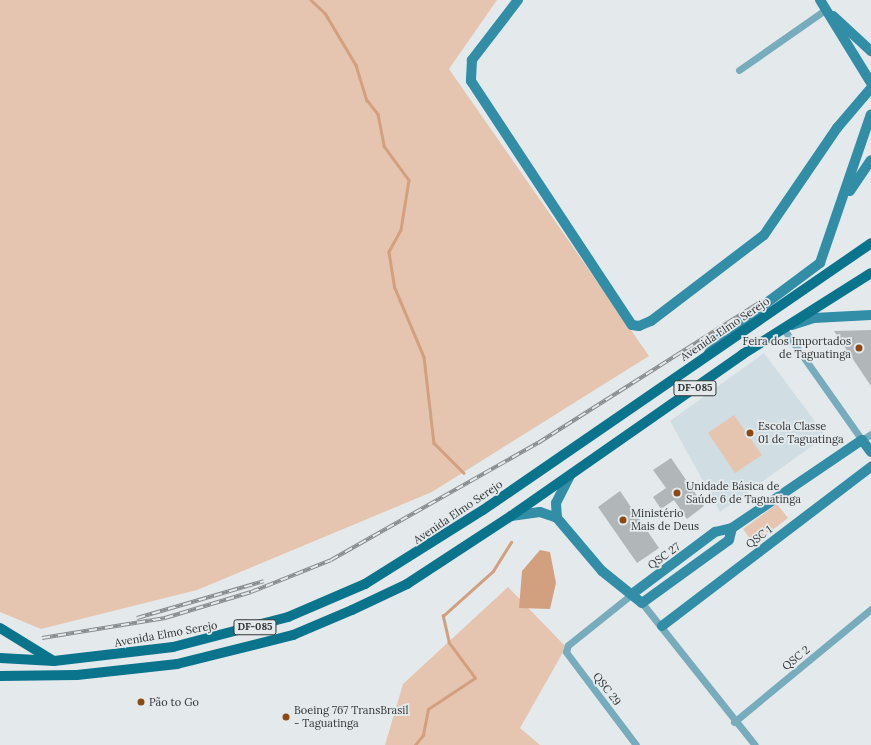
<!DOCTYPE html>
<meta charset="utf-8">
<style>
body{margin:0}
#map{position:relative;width:871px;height:745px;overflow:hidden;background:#e4eaec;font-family:Lora,serif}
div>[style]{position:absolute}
.built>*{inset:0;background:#d0dee3}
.green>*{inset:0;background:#e6c5b0}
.water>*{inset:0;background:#d2a07f}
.stream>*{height:2.5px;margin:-1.25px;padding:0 1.25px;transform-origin:1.25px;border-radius:1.25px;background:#d2a07f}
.building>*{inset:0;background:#b1b6b8}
.street>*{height:7px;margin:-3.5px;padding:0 3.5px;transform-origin:3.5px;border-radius:3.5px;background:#77acbd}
.secondary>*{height:10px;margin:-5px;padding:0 5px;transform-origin:5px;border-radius:5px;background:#328da6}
.primary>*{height:10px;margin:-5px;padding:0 5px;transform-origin:5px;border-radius:5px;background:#0a748c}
.rail>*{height:4px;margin-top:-2px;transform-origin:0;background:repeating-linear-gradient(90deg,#e4eaec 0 8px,#878b8c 0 16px);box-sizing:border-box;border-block:1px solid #878b8c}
.dots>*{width:11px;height:11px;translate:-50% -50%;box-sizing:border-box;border:2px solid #e4eaec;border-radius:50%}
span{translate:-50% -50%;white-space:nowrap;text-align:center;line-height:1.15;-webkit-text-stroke:3.5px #e4eaec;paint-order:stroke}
.shield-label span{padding:1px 3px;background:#e4eaec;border:1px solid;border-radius:3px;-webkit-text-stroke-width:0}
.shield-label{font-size:10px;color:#323435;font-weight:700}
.street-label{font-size:11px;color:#323435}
.poi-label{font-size:11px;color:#323435}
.right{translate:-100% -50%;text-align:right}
.left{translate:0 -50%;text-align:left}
</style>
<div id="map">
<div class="built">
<i style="clip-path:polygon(764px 353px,826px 436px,720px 512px,670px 421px)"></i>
</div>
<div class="green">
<i style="clip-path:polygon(0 0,497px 0,449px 69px,649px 356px,432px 492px,197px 590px,41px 629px,0 612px)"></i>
<i style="clip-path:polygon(734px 415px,762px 455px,735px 473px,708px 433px)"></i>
<i style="clip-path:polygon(777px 504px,788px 518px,754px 544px,743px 529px)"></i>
<i style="clip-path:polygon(508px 587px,566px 647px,520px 728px,540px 745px,385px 745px,403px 684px)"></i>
</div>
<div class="water">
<i style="clip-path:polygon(540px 550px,550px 552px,556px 583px,550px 609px,519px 608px,522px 571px)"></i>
</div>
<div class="stream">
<i style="left:311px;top:0;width:19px;rotate:43deg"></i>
<i style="left:325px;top:13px;width:61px;rotate:59.2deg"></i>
<i style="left:356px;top:65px;width:37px;rotate:73deg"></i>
<i style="left:367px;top:100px;width:18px;rotate:52deg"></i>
<i style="left:378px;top:114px;width:33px;rotate:79deg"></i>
<i style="left:384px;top:146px;width:42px;rotate:53.7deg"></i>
<i style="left:409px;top:180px;width:51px;rotate:99.1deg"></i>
<i style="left:401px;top:230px;width:25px;rotate:119deg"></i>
<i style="left:389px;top:252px;width:36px;rotate:81deg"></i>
<i style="left:395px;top:288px;width:75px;rotate:67.2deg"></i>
<i style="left:424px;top:357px;width:87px;rotate:83.4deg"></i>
<i style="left:434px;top:443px;width:42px;rotate:45deg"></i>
<i style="left:415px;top:745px;width:13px;rotate:-51deg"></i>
<i style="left:423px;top:735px;width:26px;rotate:-79deg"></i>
<i style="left:428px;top:709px;width:56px;rotate:-33.4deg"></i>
<i style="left:475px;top:678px;width:44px;rotate:-126.6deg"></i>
<i style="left:449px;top:643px;width:28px;rotate:-103deg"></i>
<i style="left:443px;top:616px;width:67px;rotate:-42deg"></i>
<i style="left:493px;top:571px;width:34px;rotate:-58deg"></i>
</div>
<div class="building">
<i style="clip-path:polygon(871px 330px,871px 386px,834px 331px)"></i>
<i style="clip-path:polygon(671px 458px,704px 506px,687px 519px,674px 500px,661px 509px,653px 497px,666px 488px,653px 470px)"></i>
<i style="clip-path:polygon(620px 491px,659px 548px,637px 563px,598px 507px)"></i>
</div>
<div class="street">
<i style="left:739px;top:70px;width:105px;rotate:-34.9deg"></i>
<i style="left:783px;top:328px;width:137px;rotate:54.8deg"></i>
<i style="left:862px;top:440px;width:11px;rotate:-34deg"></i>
<i style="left:632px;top:594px;width:82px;rotate:141.4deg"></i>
<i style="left:568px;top:645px;width:7px;rotate:106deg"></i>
<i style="left:566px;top:652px;width:116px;rotate:53deg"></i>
<i style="left:642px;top:603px;width:181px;rotate:51.5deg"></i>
<i style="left:734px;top:722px;width:178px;rotate:-39.5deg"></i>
</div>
<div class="secondary">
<i style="left:518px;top:0;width:76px;rotate:127.5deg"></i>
<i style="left:472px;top:60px;width:21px;rotate:93deg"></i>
<i style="left:471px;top:81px;width:292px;rotate:56.6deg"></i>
<i style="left:632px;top:325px;width:7px;rotate:8deg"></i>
<i style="left:639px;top:326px;width:13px;rotate:-23deg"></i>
<i style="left:651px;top:321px;width:142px;rotate:-37.3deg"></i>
<i style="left:764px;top:235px;width:130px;rotate:-55.7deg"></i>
<i style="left:837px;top:128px;width:52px;rotate:-49.6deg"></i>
<i style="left:820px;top:0;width:97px;rotate:58.4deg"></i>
<i style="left:833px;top:16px;width:52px;rotate:42.6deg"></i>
<i style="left:850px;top:191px;width:37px;rotate:-56deg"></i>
<i style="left:792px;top:325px;width:23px;rotate:-18deg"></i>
<i style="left:814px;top:318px;width:57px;rotate:-3deg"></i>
<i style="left:709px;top:353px;width:20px;rotate:-53deg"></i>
<i style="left:721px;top:337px;width:124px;rotate:-36.8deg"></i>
<i style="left:820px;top:263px;width:157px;rotate:-71.1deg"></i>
<i style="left:511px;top:516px;width:29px;rotate:-8deg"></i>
<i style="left:540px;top:512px;width:18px;rotate:19deg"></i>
<i style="left:557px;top:518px;width:70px;rotate:49.7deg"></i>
<i style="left:602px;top:571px;width:51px;rotate:38.7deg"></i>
<i style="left:642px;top:603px;width:107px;rotate:-35.9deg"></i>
<i style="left:729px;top:540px;width:12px;rotate:-76deg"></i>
<i style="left:557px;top:518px;width:15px;rotate:-94deg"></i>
<i style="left:556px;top:503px;width:30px;rotate:-63deg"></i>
<i style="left:632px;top:594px;width:104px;rotate:-36.8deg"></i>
<i style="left:715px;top:532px;width:17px;rotate:-13deg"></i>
<i style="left:732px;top:528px;width:157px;rotate:-34.1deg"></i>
<i style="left:862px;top:440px;width:15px;rotate:53deg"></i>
<i style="left:662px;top:626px;width:263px;rotate:-37.3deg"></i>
</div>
<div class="primary">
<i style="left:0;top:628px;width:61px;rotate:31.6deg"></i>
<i style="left:0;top:658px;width:54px;rotate:3.2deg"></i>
<i style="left:54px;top:661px;width:120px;rotate:-6.7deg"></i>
<i style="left:173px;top:647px;width:119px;rotate:-14.6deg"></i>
<i style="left:288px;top:617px;width:84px;rotate:-23.2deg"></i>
<i style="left:365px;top:584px;width:139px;rotate:-32.1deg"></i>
<i style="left:483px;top:510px;width:471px;rotate:-34.5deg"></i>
<i style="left:0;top:676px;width:77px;rotate:-0.7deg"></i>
<i style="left:77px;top:675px;width:101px;rotate:-6.3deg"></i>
<i style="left:177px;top:664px;width:120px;rotate:-14deg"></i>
<i style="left:293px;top:635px;width:64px;rotate:-23deg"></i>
<i style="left:352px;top:610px;width:61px;rotate:-25.3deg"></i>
<i style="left:407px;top:584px;width:124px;rotate:-33.2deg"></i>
<i style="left:511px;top:516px;width:283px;rotate:-34.9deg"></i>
<i style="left:743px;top:354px;width:151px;rotate:-32.3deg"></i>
</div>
<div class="rail">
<i style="left:137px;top:618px;width:132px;rotate:-16.2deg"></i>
<i style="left:42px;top:638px;width:125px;rotate:-9.2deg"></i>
<i style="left:165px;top:618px;width:90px;rotate:-16.8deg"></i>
<i style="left:251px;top:592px;width:86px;rotate:-21.8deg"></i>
<i style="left:331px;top:560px;width:238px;rotate:-29.5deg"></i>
<i style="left:538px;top:443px;width:262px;rotate:-32.4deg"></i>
</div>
<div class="dots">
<i style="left:859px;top:348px;background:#8a4915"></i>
<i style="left:750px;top:433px;background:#8a4915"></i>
<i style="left:677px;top:493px;background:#8a4915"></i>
<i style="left:623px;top:520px;background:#8a4915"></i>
<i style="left:141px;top:702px;background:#8a4915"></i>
<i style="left:286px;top:717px;background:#8a4915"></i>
</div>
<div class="shield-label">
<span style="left:695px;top:388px">DF-085</span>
<span style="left:255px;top:627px">DF-085</span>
</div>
<div class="street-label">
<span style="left:725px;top:329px;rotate:-34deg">Avenida Elmo Serejo</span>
<span style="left:458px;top:512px;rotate:-34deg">Avenida Elmo Serejo</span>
<span style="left:759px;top:537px;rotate:-37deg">QSC 1</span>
<span style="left:664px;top:556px;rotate:-36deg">QSC 27</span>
<span style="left:166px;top:634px;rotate:-10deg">Avenida Elmo Serejo</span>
<span style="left:796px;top:658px;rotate:-39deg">QSC 2</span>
<span style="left:607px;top:689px;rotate:52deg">QSC 29</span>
</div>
<div class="poi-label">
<span class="right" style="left:851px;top:348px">Feira dos Importados<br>de Taguatinga</span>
<span class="left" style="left:758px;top:433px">Escola Classe<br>01 de Taguatinga</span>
<span class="left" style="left:686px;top:493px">Unidade Básica de<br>Saúde 6 de Taguatinga</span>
<span class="left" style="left:631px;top:520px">Ministério<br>Mais de Deus</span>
<span class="left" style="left:149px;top:702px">Pão to Go</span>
<span class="left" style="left:294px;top:717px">Boeing 767 TransBrasil<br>- Taguatinga</span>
</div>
</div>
